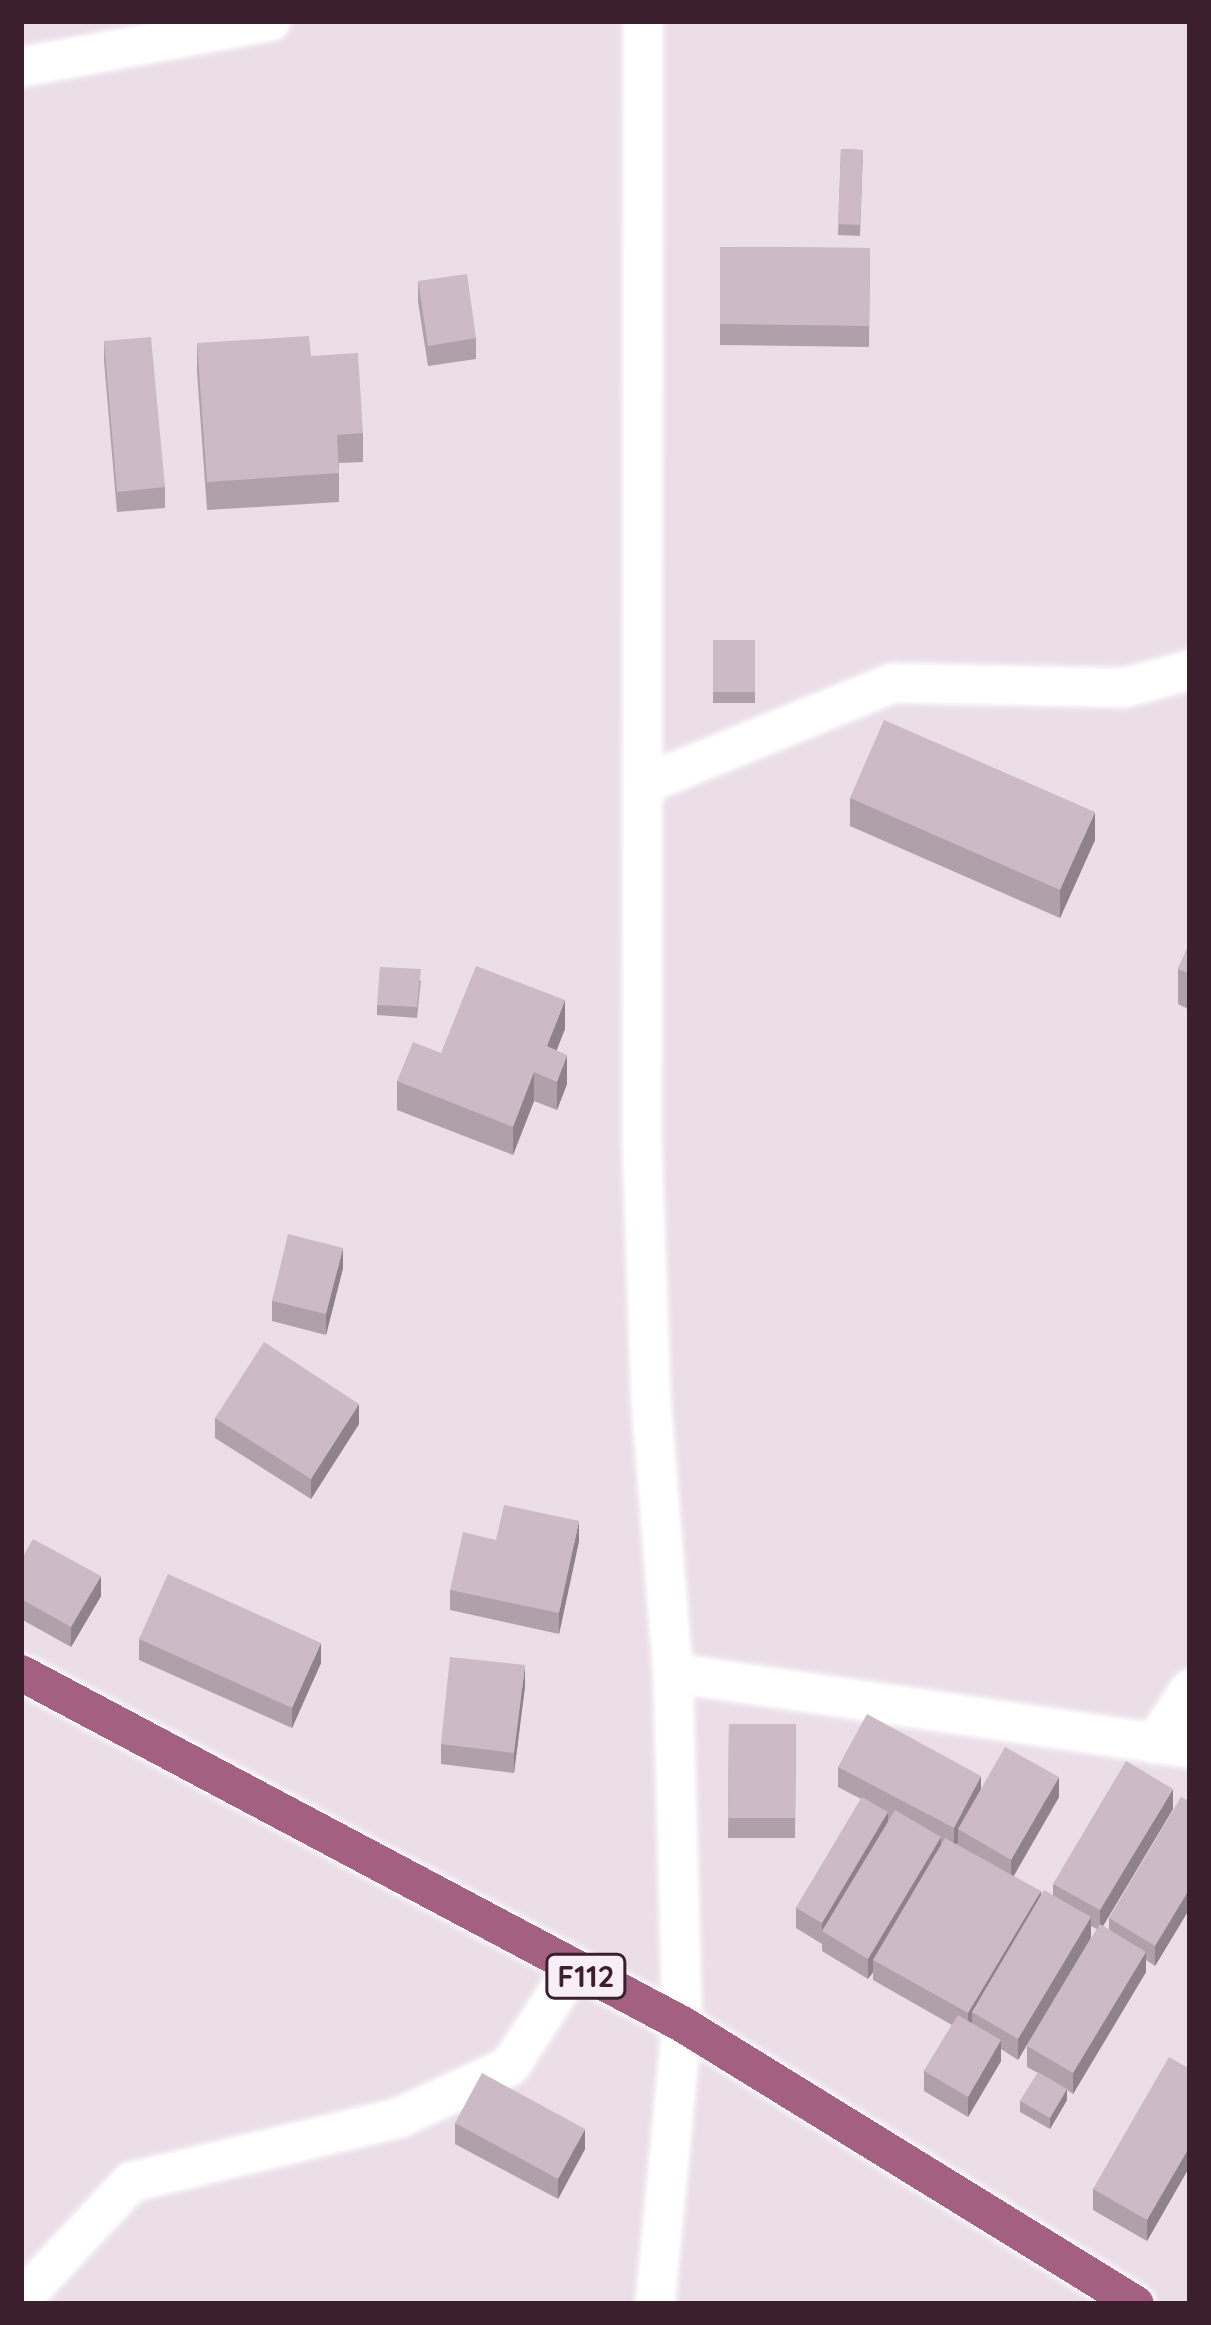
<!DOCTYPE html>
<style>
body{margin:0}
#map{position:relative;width:1211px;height:2325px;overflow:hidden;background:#ebdee7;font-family:Quicksand,sans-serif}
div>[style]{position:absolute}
.roads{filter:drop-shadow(0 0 3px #fff) drop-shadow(0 0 3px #fff)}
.street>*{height:36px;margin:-18px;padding:0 18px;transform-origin:18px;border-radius:18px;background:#fff}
.primary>*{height:36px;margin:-18px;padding:0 18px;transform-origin:18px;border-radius:18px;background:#a36081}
.wall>*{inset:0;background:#afa0aa}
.shaded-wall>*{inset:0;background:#8f828b}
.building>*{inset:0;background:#ccbac6}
span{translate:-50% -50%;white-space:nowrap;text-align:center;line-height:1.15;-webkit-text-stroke:12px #f7eff5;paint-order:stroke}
.shield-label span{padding:3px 9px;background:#f7eff5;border:3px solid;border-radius:9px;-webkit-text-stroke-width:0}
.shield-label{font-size:30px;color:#3b1f2d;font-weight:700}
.frame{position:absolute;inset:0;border:24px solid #3b1f2d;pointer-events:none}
</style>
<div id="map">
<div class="roads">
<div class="street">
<i style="left:643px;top:21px;width:1121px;rotate:90.05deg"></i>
<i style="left:642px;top:1142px;width:258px;rotate:88deg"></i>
<i style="left:651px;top:1400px;width:274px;rotate:85.4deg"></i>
<i style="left:673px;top:1673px;width:351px;rotate:88.5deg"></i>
<i style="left:682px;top:2024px;width:281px;rotate:95.5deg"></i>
<i style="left:21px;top:67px;width:254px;rotate:-10.4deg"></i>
<i style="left:645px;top:784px;width:267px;rotate:-22.2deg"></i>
<i style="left:892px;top:683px;width:232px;rotate:1.2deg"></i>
<i style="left:1124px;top:688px;width:68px;rotate:-15.3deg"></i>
<i style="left:673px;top:1673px;width:522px;rotate:8.25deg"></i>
<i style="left:1154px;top:1744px;width:66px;rotate:-56.8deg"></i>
<i style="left:21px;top:2300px;width:161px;rotate:-47deg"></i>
<i style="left:131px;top:2182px;width:278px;rotate:-13.5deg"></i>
<i style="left:401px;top:2117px;width:120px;rotate:-25.1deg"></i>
<i style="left:510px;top:2066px;width:116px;rotate:-57deg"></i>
</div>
<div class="primary">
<i style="left:21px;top:1673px;width:748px;rotate:27.97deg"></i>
<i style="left:682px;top:2024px;width:533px;rotate:31.66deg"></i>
</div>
</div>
<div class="wall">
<i style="clip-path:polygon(841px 149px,863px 150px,860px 236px,838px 235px)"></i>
<i style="clip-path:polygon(720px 247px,870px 248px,869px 347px,720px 345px)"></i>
<i style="clip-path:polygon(418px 281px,476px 338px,476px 359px,428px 366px,418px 302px)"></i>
<i style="clip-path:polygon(104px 341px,165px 487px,165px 508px,117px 512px,104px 361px)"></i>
<i style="clip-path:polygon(197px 343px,311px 356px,363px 433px,363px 462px,339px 463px,339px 502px,207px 510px,197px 372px)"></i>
<i style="clip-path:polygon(713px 640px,755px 640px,755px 703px,713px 703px)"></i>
<i style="clip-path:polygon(850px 798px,1095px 840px,1060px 918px,850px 826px)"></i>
<i style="clip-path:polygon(1190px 942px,1190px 1010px,1178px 1004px,1178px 969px)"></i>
<i style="clip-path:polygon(421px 980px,417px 1018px,377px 1015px,377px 1005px)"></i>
<i style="clip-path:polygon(565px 1029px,556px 1050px,567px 1084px,557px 1110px,534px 1101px,513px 1155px,397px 1110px,397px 1081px,441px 1053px)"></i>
<i style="clip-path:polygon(343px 1268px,326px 1335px,272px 1321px,272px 1301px)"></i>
<i style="clip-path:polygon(215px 1418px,359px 1424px,311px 1499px,215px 1438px)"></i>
<i style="clip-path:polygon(579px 1541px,559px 1634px,450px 1610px,450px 1590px)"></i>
<i style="clip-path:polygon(21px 1560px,101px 1596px,71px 1647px,21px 1619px)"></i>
<i style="clip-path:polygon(139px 1639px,321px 1663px,292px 1728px,139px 1660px)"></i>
<i style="clip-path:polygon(525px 1686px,514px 1773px,441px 1764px,441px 1744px)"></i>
<i style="clip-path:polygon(729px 1724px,796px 1724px,795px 1838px,728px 1838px)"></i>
<i style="clip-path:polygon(838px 1767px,981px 1789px,1059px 1797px,1014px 1876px,1041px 1896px,1053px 1895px,1053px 1884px,1173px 1809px,1103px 1926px,1109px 1930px,1109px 1918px,1190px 1802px,1190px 1908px,1155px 1966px,1146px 1960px,1146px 1972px,1073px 2094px,1067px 2090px,1067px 2100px,1050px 2129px,1020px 2112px,1020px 2101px,1038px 2073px,1027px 2067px,1027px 2046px,1097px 1929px,1091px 1926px,1018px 2060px,1001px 2049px,1001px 2061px,968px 2117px,924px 2091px,924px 2071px,952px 2025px,873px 1980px,873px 1972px,868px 1979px,822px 1951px,822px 1944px,796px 1928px,796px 1908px,861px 1799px,838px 1787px)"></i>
<i style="clip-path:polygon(1190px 2069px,1190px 2166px,1147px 2241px,1093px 2210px,1093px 2189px)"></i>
<i style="clip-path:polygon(455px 2123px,585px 2149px,558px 2199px,455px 2144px)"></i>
</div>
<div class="shaded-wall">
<i style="clip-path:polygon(1095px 812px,1095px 840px,1060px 918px,1060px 890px)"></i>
<i style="clip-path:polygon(565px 1000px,565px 1029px,547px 1075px,547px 1046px)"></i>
<i style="clip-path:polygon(567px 1055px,567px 1084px,557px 1110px,557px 1082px)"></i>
<i style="clip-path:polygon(534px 1072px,534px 1101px,513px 1155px,513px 1127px)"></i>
<i style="clip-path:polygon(343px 1248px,343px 1268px,326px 1335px,326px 1314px)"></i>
<i style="clip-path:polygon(359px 1404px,359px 1424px,311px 1499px,311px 1479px)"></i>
<i style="clip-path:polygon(579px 1521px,579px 1541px,559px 1634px,559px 1613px)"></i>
<i style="clip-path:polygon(101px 1576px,101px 1596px,71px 1647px,71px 1627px)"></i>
<i style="clip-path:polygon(321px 1643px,321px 1663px,292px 1728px,292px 1708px)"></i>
<i style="clip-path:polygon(525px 1665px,525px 1686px,514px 1773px,514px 1753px)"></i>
<i style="clip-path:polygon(981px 1776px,981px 1796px,958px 1829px,958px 1842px,954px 1848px,954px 1828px)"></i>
<i style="clip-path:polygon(1059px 1777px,1059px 1797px,1011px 1880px,1011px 1860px)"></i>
<i style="clip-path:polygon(1173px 1789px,1173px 1809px,1100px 1931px,1100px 1910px)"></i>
<i style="clip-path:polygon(888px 1812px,888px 1832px,822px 1931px,822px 1923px)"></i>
<i style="clip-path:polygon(941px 1837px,941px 1857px,873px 1960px,873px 1972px,868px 1979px,868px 1959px)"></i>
<i style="clip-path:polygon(1190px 1888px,1190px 1908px,1155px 1966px,1155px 1946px)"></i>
<i style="clip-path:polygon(1041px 1891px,1041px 1912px,972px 2012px,972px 2026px,968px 2034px,968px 2013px)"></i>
<i style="clip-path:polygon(1091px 1917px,1091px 1938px,1018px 2060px,1018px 2039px)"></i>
<i style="clip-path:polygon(1146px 1952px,1146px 1972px,1073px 2094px,1073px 2073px)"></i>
<i style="clip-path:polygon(1001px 2040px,1001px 2061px,968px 2117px,968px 2097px)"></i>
<i style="clip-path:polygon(1067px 2089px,1067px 2100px,1050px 2129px,1050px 2118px)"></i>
<i style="clip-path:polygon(585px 2129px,585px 2149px,558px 2199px,558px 2179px)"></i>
<i style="clip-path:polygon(1190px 2146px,1190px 2166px,1147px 2241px,1147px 2220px)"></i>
</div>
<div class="building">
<i style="clip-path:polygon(841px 149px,863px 150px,860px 225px,838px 224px)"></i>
<i style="clip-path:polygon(720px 247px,870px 248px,869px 326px,720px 324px)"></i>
<i style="clip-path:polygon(467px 274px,476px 338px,428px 346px,418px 281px)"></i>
<i style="clip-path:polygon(309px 336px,311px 356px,358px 353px,363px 433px,337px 435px,339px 473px,207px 482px,197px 343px)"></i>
<i style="clip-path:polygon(151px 337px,165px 487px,117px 492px,104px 341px)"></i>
<i style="clip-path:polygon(713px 640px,755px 640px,755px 692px,713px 692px)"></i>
<i style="clip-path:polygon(884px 720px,1095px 812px,1060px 890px,850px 798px)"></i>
<i style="clip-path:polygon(1190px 942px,1190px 974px,1178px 969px)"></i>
<i style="clip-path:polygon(476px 966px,565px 1000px,547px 1046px,567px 1055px,557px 1082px,534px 1072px,513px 1127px,397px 1081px,413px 1042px,441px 1053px)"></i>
<i style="clip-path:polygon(380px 967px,421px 969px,417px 1007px,377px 1005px)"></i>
<i style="clip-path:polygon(288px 1234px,343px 1248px,326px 1314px,272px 1301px)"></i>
<i style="clip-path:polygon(264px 1342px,359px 1404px,311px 1479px,215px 1418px)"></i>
<i style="clip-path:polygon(504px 1505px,579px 1521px,559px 1613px,450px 1590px,463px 1532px,496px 1540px)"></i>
<i style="clip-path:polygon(33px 1539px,101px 1576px,71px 1627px,21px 1599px,21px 1560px)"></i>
<i style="clip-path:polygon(168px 1574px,321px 1643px,292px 1708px,139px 1639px)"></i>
<i style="clip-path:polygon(450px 1657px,525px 1665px,514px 1753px,441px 1744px)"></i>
<i style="clip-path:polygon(867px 1714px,981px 1776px,954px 1828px,838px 1767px)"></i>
<i style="clip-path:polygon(729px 1724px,796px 1724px,795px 1818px,728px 1818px)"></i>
<i style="clip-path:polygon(1005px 1747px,1059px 1777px,1011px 1860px,958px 1829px)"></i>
<i style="clip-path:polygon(1126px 1761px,1173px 1789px,1100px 1910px,1053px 1884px)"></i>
<i style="clip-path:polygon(862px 1797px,888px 1812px,822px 1923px,796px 1908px)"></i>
<i style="clip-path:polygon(1181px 1797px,1190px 1802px,1190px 1888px,1155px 1946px,1109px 1918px)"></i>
<i style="clip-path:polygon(895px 1810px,941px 1837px,868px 1959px,822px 1931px)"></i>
<i style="clip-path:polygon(945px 1838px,1041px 1891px,968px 2013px,873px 1960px)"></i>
<i style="clip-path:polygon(1044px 1890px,1091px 1917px,1018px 2039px,972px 2012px)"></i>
<i style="clip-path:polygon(1100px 1924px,1146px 1952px,1073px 2073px,1027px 2046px)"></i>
<i style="clip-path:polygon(958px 2015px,1001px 2040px,968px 2097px,924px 2071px)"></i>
<i style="clip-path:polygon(1169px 2057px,1190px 2069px,1190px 2146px,1147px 2220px,1093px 2189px)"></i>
<i style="clip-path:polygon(1038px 2072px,1067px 2089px,1050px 2118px,1020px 2101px)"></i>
<i style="clip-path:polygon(482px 2073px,585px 2129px,558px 2179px,455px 2123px)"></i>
</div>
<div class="shield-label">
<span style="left:586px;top:1976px">F112</span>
</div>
<div class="frame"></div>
</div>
